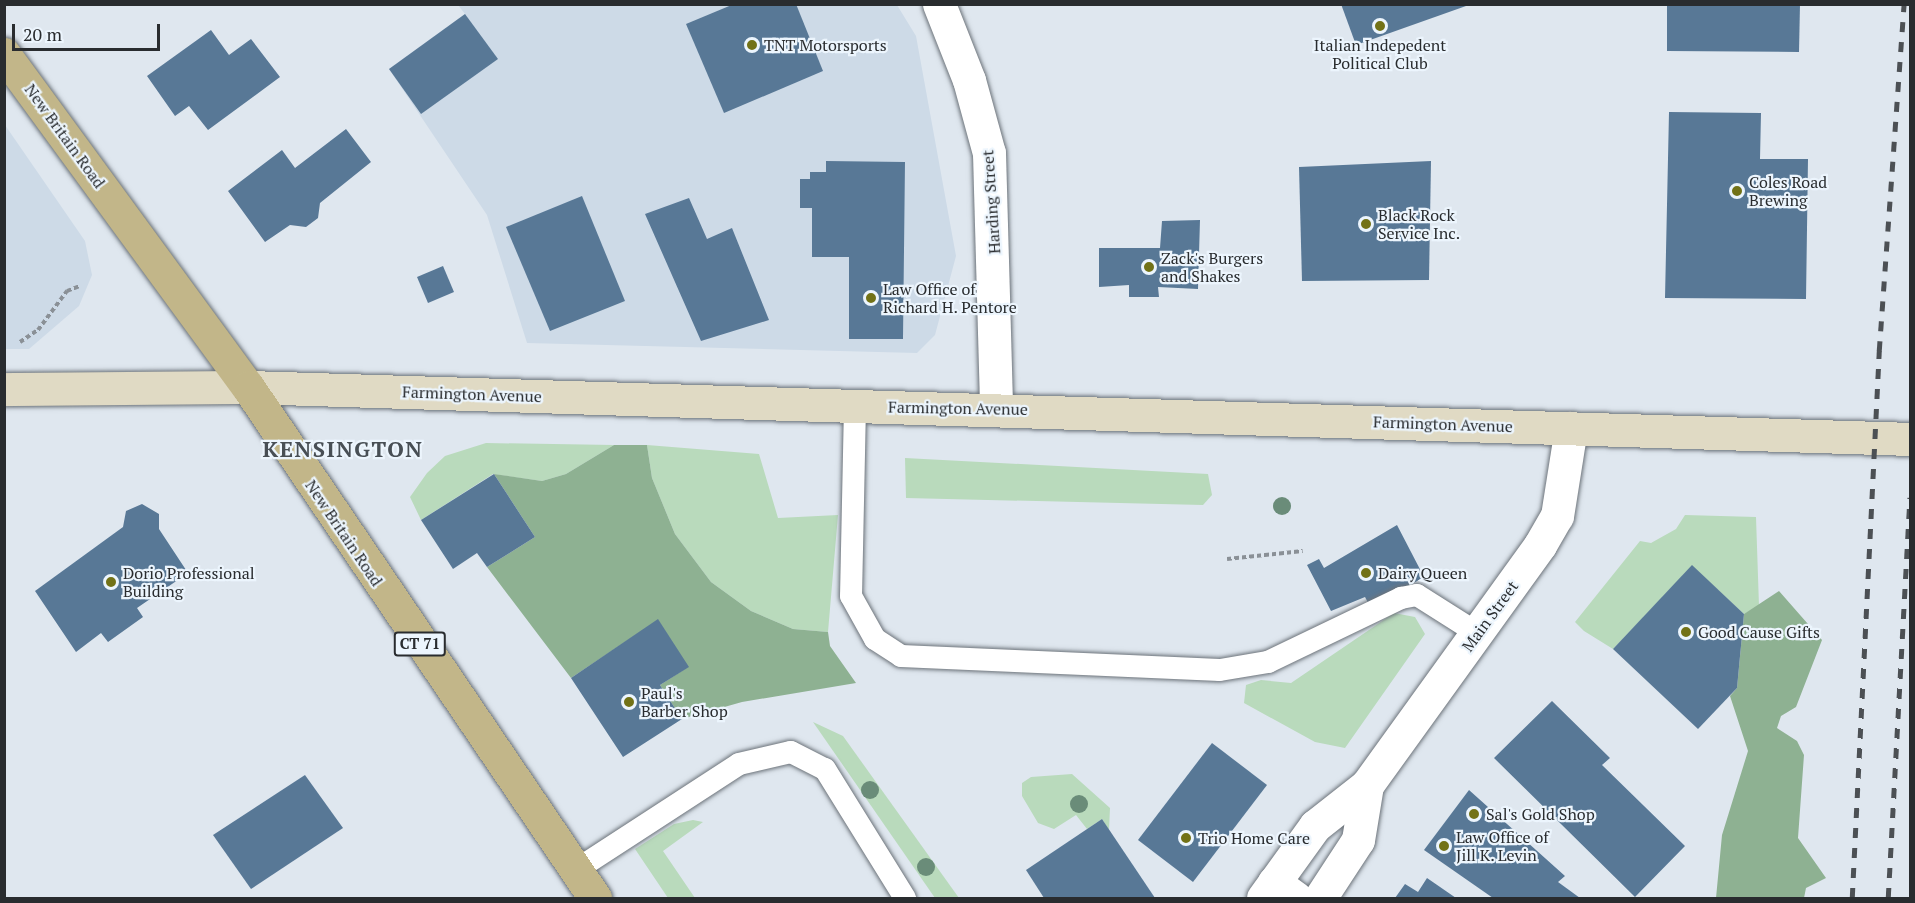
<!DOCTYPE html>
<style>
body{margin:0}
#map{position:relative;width:1915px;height:903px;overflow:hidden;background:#dfe7ef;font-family:"PT Serif",serif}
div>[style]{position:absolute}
.built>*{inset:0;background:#cddae7}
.green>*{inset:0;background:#b9dabc}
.forest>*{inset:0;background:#8eb192}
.building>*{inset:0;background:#587896}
.path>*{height:4px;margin-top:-2px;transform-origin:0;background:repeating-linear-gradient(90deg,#8a9096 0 4.5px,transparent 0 7.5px)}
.roads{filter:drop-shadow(0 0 2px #6c737a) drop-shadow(0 0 2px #6c737a)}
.lane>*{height:22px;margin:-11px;padding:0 11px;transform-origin:11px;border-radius:11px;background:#fff}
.street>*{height:33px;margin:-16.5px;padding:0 16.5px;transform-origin:16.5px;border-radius:16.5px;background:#fff}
.secondary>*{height:33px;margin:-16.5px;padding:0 16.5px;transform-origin:16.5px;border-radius:16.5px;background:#e0dac4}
.primary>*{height:33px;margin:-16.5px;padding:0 16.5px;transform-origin:16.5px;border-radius:16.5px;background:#c2b689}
.rail>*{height:4.5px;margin-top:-2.25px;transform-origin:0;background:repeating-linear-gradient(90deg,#4c5054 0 10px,transparent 0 20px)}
.trees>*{width:18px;height:18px;margin:-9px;border-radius:50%;background:#6a8c79}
.dots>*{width:16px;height:16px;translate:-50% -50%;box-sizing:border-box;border:3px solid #ecf5fd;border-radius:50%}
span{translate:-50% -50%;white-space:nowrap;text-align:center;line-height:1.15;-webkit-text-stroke:4.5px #ecf5fd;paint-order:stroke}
.shield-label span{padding:2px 4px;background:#ecf5fd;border:2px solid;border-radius:4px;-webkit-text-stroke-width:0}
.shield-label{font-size:15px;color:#292c2f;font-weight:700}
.poi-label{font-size:16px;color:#292c2f}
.left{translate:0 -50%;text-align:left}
.street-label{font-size:16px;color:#292c2f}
.district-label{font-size:22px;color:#484f55;font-weight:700;letter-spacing:1.5px}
.frame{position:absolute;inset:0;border:6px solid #292c2f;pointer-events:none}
.scale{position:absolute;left:12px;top:24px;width:148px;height:27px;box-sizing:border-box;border:3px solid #292c2f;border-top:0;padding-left:8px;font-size:18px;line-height:21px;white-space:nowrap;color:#292c2f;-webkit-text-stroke:4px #ecf5fd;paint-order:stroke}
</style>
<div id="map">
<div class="built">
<i style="clip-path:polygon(458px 5px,897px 5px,916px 36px,956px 256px,935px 335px,917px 353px,527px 343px,487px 215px,389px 69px,465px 14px)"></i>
<i style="clip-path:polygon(5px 125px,85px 241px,92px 275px,79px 306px,29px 349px,5px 349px)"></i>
</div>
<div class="green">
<i style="clip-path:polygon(486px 443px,614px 445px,566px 474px,542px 481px,493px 474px,421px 520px,410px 497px,427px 473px,445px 456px)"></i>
<i style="clip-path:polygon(647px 445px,759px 454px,778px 518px,838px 515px,828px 632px,793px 629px,751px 611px,711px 582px,675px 534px,652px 478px)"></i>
<i style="clip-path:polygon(905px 458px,1208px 474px,1212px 495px,1203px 505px,906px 498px)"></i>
<i style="clip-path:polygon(1685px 515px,1756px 517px,1759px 606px,1744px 614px,1692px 566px,1613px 649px,1584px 631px,1575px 622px,1640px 541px,1651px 543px,1676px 529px)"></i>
<i style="clip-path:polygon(1394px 613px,1415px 617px,1425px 634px,1345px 748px,1315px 742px,1244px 703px,1246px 685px,1261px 680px,1291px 683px)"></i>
<i style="clip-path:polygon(813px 722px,843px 736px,959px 898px,935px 898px)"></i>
<i style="clip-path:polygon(1072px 774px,1110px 808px,1109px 830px,1102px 819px,1087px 829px,1076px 815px,1054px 829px,1038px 823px,1022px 796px,1022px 783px,1031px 777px)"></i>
<i style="clip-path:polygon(693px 820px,703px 822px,663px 851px,695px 898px,668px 898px,635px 849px,674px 824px)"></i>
</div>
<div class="forest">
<i style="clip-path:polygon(614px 445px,647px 445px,652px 478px,675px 534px,711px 582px,751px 611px,793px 629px,828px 632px,830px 646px,856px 683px,742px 702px,682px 719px,660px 685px,688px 667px,658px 620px,571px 678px,487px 567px,535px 537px,494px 474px,542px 481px,566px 474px)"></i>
<i style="clip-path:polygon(1779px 591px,1822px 640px,1796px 707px,1781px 716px,1777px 728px,1797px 741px,1804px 755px,1798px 838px,1826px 878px,1806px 888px,1804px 898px,1716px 898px,1722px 835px,1748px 751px,1730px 696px,1737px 688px,1744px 614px)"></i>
</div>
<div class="building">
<i style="clip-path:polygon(734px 4px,796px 4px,823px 71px,724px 113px,686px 24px)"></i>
<i style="clip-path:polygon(1341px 4px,1465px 4px,1466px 6px,1356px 45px)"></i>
<i style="clip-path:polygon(1667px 4px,1800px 4px,1799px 52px,1667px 51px)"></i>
<i style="clip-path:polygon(465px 14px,498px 59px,421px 114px,389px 69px)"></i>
<i style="clip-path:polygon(211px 30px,229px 55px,251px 39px,280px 77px,208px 130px,189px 106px,175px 116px,147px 76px)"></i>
<i style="clip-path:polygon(1669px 112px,1761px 113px,1760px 159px,1808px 159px,1806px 299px,1665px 298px)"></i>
<i style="clip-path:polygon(346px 129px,371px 162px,320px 203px,318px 218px,306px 227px,290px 225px,265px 242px,228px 191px,282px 150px,295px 168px)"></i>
<i style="clip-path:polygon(826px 161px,905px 162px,903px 339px,849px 339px,849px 257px,812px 257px,812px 208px,800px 208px,800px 179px,810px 179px,810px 172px,826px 172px)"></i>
<i style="clip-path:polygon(1431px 161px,1429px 280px,1302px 281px,1299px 167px)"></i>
<i style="clip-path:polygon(582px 196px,625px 301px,550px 331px,506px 227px)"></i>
<i style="clip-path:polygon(689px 198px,707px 239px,732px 228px,769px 320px,701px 341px,645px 214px)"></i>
<i style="clip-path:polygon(1200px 220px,1198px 289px,1158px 287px,1159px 297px,1129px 297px,1129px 285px,1099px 287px,1099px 248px,1160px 248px,1162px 221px)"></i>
<i style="clip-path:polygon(443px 266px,454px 292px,428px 303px,417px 277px)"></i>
<i style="clip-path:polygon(494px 474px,535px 537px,487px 567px,477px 553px,453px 569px,421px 520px)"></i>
<i style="clip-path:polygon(142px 504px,159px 514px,159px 529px,188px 573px,137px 608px,143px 617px,108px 642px,101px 633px,76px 652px,35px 591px,123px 527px,126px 511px)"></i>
<i style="clip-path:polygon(1397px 525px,1424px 577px,1371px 608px,1365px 597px,1331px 611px,1307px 565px,1319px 559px,1324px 568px)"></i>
<i style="clip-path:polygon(1692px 565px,1744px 614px,1737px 688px,1698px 729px,1613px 649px)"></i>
<i style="clip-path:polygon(658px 619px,689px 667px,660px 685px,682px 719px,623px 757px,571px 678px)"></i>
<i style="clip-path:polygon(1552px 701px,1610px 758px,1602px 765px,1685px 846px,1635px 897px,1494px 758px)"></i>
<i style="clip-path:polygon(1212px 743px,1267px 785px,1193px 882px,1138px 840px)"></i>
<i style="clip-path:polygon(305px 775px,343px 828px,251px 889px,213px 835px)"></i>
<i style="clip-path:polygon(1469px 790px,1565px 876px,1558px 882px,1580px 898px,1493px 898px,1424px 850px)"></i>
<i style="clip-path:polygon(1102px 819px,1155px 898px,1044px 898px,1026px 870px)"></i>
<i style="clip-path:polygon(1427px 878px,1456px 898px,1395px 898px,1405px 884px,1418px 892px)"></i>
</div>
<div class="path">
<i style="left:20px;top:342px;width:22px;rotate:-34deg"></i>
<i style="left:38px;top:330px;width:49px;rotate:-53.4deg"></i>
<i style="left:67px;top:291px;width:14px;rotate:-21deg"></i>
<i style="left:1227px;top:559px;width:76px;rotate:-6deg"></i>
</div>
<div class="roads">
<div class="lane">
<i style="left:855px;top:406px;width:190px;rotate:91.2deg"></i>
<i style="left:851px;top:596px;width:49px;rotate:60.8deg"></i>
<i style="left:875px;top:639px;width:31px;rotate:33deg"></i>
<i style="left:901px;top:656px;width:319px;rotate:2.5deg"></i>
<i style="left:1220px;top:670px;width:49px;rotate:-9.5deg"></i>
<i style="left:1268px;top:662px;width:148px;rotate:-25.7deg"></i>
<i style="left:1401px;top:598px;width:16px;rotate:-11deg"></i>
<i style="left:1417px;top:595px;width:71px;rotate:32.3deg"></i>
<i style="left:576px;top:870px;width:194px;rotate:-33deg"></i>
<i style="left:739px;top:764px;width:53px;rotate:-13deg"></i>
<i style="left:791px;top:752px;width:38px;rotate:27deg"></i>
<i style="left:825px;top:769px;width:152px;rotate:58.2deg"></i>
</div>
<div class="street">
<i style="left:939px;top:4px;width:82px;rotate:68.5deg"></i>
<i style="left:969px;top:80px;width:76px;rotate:74.7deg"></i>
<i style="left:989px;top:153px;width:255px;rotate:88.4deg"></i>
<i style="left:1274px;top:882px;width:27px;rotate:36deg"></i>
<i style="left:1263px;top:898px;width:89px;rotate:-54.2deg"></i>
<i style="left:1315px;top:826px;width:66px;rotate:-38.3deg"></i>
<i style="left:1367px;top:785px;width:296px;rotate:-54.2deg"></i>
<i style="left:1540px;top:545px;width:34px;rotate:-60deg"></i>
<i style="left:1557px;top:516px;width:89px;rotate:-81deg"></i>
<i style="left:1320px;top:898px;width:69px;rotate:-56.8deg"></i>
<i style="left:1358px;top:840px;width:56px;rotate:-80.7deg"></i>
</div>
<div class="secondary">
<i style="left:4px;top:389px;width:244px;rotate:-0.5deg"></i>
<i style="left:248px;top:387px;width:1663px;rotate:1.79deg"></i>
</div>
<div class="primary">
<i style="left:4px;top:54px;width:413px;rotate:53.8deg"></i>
<i style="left:248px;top:387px;width:618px;rotate:55.82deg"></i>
</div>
</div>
<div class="rail">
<i style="left:1852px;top:898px;width:548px;rotate:-87.17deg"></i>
<i style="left:1879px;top:351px;width:348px;rotate:-85.9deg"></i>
<i style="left:1888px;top:898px;width:401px;rotate:-86.9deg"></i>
</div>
<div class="trees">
<i style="left:1282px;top:506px"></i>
<i style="left:870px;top:790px"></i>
<i style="left:1079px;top:804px"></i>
<i style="left:926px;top:867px"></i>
</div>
<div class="dots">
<i style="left:1380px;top:26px;background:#727217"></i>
<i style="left:752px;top:45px;background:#727217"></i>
<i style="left:1737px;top:191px;background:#727217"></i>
<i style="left:1366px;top:224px;background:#727217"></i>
<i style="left:1149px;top:267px;background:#727217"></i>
<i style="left:871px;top:298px;background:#727217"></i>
<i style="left:1366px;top:573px;background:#727217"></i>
<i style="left:111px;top:582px;background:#727217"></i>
<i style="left:1686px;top:632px;background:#727217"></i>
<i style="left:629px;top:702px;background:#727217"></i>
<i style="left:1474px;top:814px;background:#727217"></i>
<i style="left:1186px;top:838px;background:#727217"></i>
<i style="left:1444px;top:846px;background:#727217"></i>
</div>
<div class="shield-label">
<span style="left:420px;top:644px">CT 71</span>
</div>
<div class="poi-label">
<span class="left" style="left:764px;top:45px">TNT Motorsports</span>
<span style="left:1380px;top:54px">Italian Indepedent<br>Political Club</span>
<span class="left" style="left:1749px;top:191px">Coles Road<br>Brewing</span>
<span class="left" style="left:1378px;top:224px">Black Rock<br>Service Inc.</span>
<span class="left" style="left:1161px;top:267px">Zack's Burgers<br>and Shakes</span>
<span class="left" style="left:883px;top:298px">Law Office of<br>Richard H. Pentore</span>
<span class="left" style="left:123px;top:582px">Dorio Professional<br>Building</span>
<span class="left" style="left:1378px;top:573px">Dairy Queen</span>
<span class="left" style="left:1698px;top:632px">Good Cause Gifts</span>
<span class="left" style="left:641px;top:702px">Paul's<br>Barber Shop</span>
<span class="left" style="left:1486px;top:814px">Sal's Gold Shop</span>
<span class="left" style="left:1456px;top:846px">Law Office of<br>Jill K. Levin</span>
<span class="left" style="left:1198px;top:838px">Trio Home Care</span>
</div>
<div class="street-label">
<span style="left:65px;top:136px;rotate:54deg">New Britain Road</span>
<span style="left:991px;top:202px;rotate:-94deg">Harding Street</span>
<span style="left:472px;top:394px;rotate:2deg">Farmington Avenue</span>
<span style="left:958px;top:408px;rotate:1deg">Farmington Avenue</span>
<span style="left:1443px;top:424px;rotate:2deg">Farmington Avenue</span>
<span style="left:344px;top:533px;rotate:56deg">New Britain Road</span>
<span style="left:1490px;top:616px;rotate:-54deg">Main Street</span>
</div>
<div class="district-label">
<span style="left:343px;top:449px">KENSINGTON</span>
</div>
<div class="frame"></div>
<div class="scale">20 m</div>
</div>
